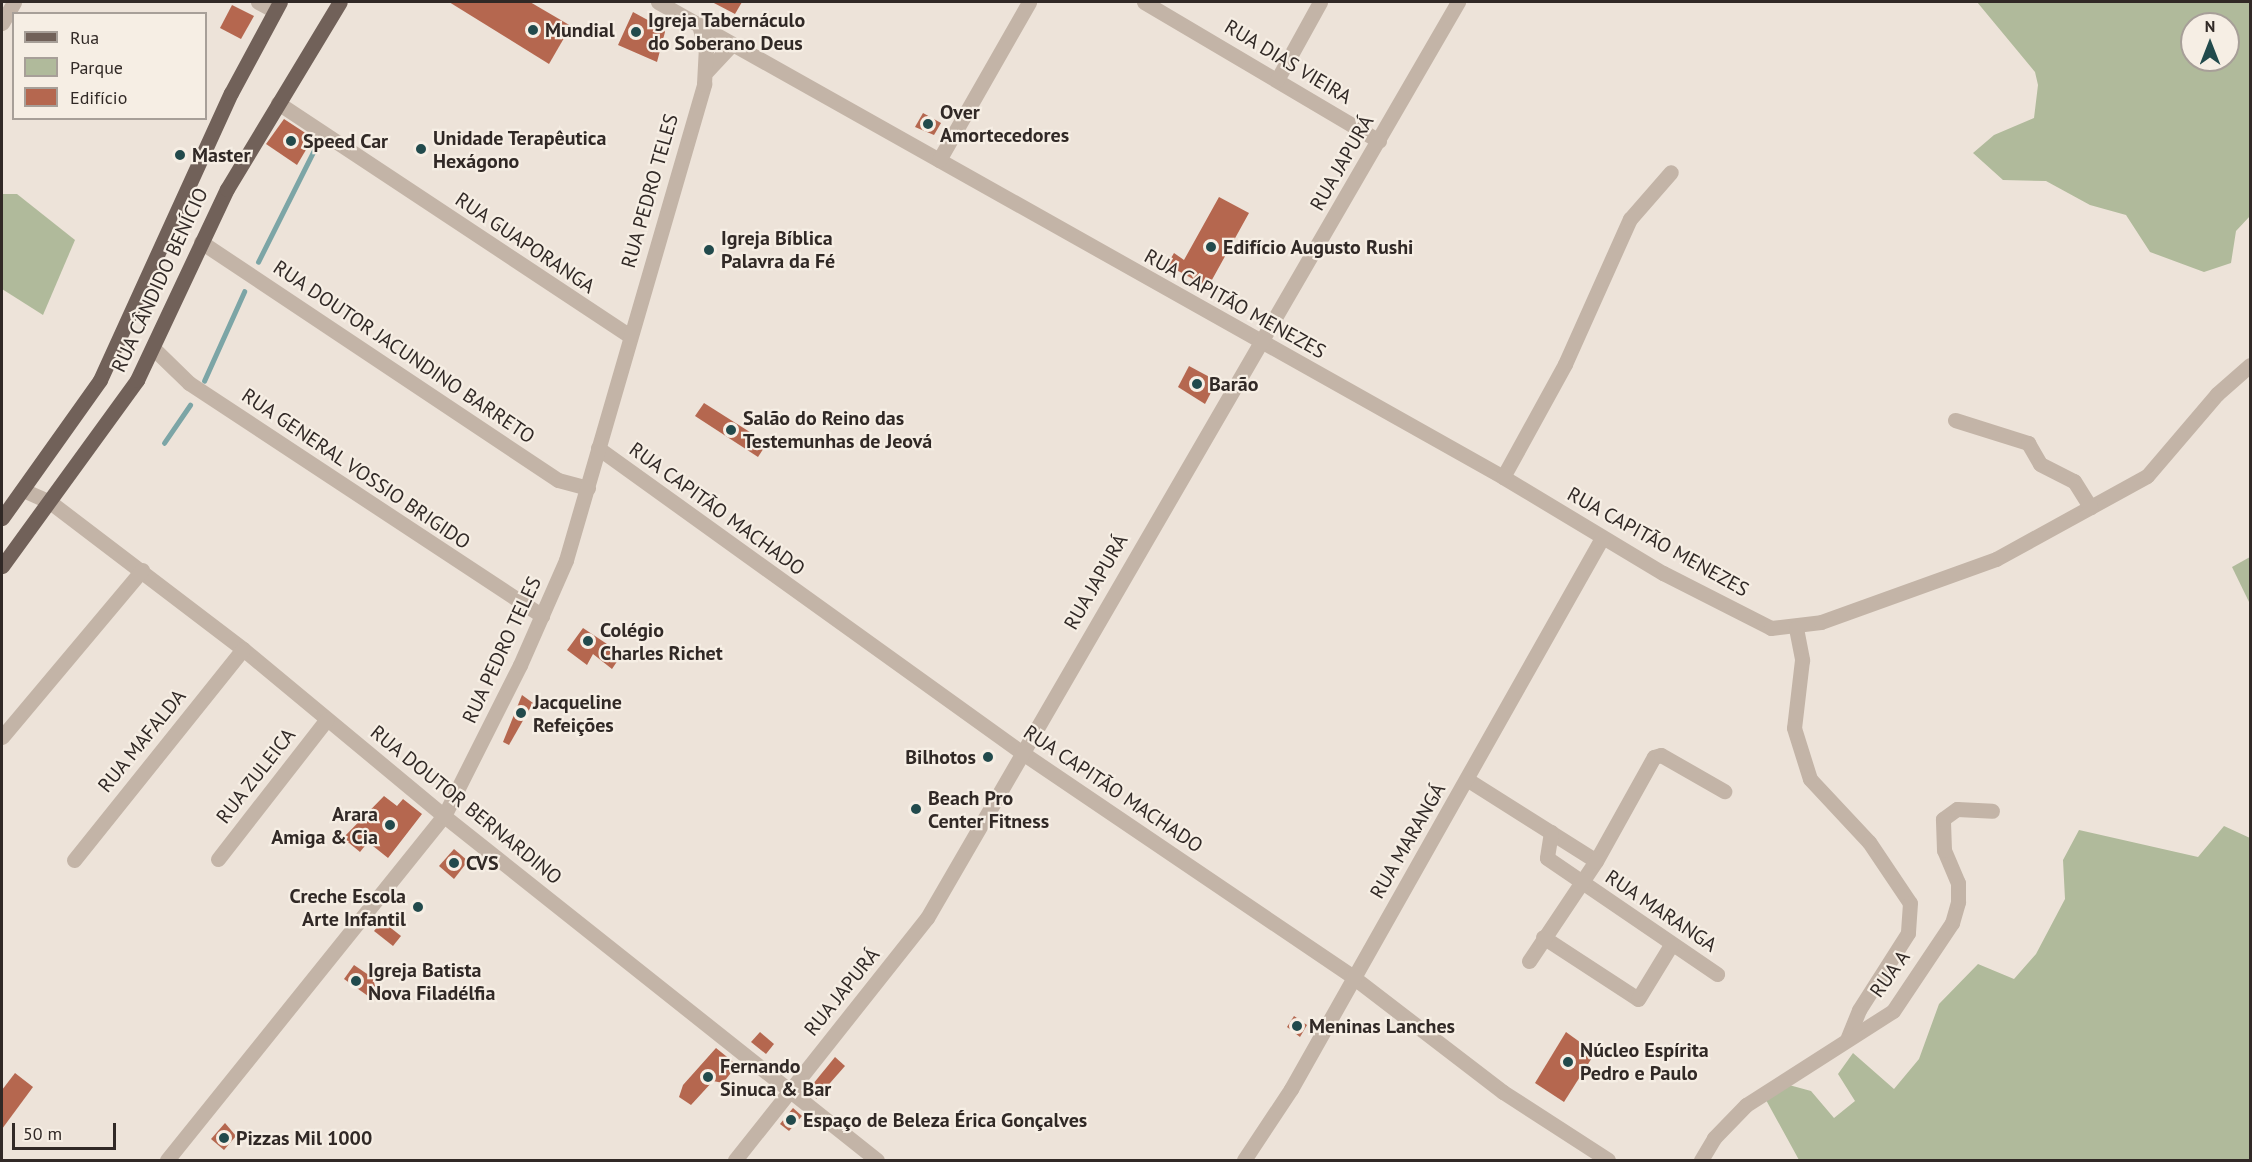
<!DOCTYPE html>
<meta charset="utf-8">
<style>
body{margin:0}
#map{position:relative;width:2252px;height:1162px;overflow:hidden;background:#ede3d9;font-family:"PT Sans",sans-serif}
div>[style]{position:absolute}
.green>*{inset:0;background:#b0ba9b}
.stream>*{height:4.5px;margin:-2.25px;padding:0 2.25px;transform-origin:2.25px;border-radius:2.25px;background:#7ca5a6}
.building>*{inset:0;background:#b5674f}
.minor>*{height:15px;margin:-7.5px;padding:0 7.5px;transform-origin:7.5px;border-radius:7.5px;background:#c3b4a7}
.major>*{height:15px;margin:-7.5px;padding:0 7.5px;transform-origin:7.5px;border-radius:7.5px;background:#716159}
.dots>*{width:16px;height:16px;translate:-50% -50%;box-sizing:border-box;border:3px solid #f6eee4;border-radius:50%}
span{translate:-50% -50%;white-space:nowrap;text-align:center;line-height:1.15;-webkit-text-stroke:4.5px #f6eee4;paint-order:stroke}
.poi-label{font-size:20px;color:#312926;font-weight:700}
.left{translate:0 -50%;text-align:left}
.right{translate:-100% -50%;text-align:right}
.street-label{font-size:20px;color:#312926}
.frame{position:absolute;inset:0;border:3px solid #312926;pointer-events:none}
.legend{position:absolute;left:12px;top:12px;width:195px;height:108px;box-sizing:border-box;background:#f6eee4;border:2px solid #a79f98;margin:0;padding:8px 10px;list-style:none;font-size:18px;color:#312926}
.legend li{display:flex;align-items:center;gap:12px;height:30px}
.legend b{width:30px;border:2px solid #a79f98}
.north{position:absolute;left:2180px;top:12px;width:60px;height:60px;box-sizing:border-box;background:#f6eee4;border:2px solid #a79f98;border-radius:50%;rotate:0deg;font-size:16px;font-weight:700;line-height:24px;text-align:center;color:#312926}
.north::after{content:'';display:block;margin:auto;width:21px;height:27px;background:#224a4c;clip-path:polygon(50% 0,100% 100%,50% 72%,0 100%)}
.scale{position:absolute;left:12px;top:1123px;width:104px;height:27px;box-sizing:border-box;border:3px solid #312926;border-top:0;padding-left:8px;font-size:18px;line-height:21px;white-space:nowrap;color:#312926;-webkit-text-stroke:4px #f6eee4;paint-order:stroke}
</style>
<div id="map">
<div class="green">
<i style="clip-path:polygon(evenodd,1977px 2px,2250px 2px,2250px 216px,2236px 231px,2231px 263px,2204px 272px,2150px 252px,2126px 215px,2090px 205px,2046px 181px,2003px 180px,1973px 153px,1994px 135px,2034px 118px,2038px 85px,2035px 72px,1977px 2px,2192px 24px,2228px 24px,2228px 60px,2192px 60px,2192px 24px)"></i>
<i style="clip-path:polygon(2px 194px,17px 194px,75px 240px,43px 315px,2px 289px)"></i>
<i style="clip-path:polygon(2250px 557px,2250px 604px,2232px 567px)"></i>
<i style="clip-path:polygon(2224px 826px,2250px 838px,2250px 1160px,1799px 1160px,1766px 1100px,1789px 1085px,1811px 1091px,1834px 1118px,1855px 1101px,1838px 1074px,1853px 1053px,1894px 1089px,1919px 1059px,1939px 1004px,1978px 964px,2014px 979px,2036px 954px,2065px 899px,2063px 860px,2079px 830px,2198px 857px)"></i>
</div>
<div class="stream">
<i style="left:258px;top:262px;width:127px;rotate:-63.4deg"></i>
<i style="left:204px;top:381px;width:98px;rotate:-65.8deg"></i>
<i style="left:164px;top:443px;width:46px;rotate:-55.6deg"></i>
</div>
<div class="building">
<i style="clip-path:polygon(449px 2px,530px 2px,571px 26px,549px 64px)"></i>
<i style="clip-path:polygon(712px 2px,742px 2px,735px 14px)"></i>
<i style="clip-path:polygon(232px 5px,254px 16px,241px 39px,220px 28px)"></i>
<i style="clip-path:polygon(633px 12px,655px 24px,659px 19px,665px 32px,657px 62px,618px 45px)"></i>
<i style="clip-path:polygon(923px 113px,941px 123px,934px 135px,915px 127px)"></i>
<i style="clip-path:polygon(284px 119px,313px 138px,297px 165px,266px 144px)"></i>
<i style="clip-path:polygon(1219px 197px,1249px 213px,1208px 287px,1167px 265px,1174px 253px,1184px 260px)"></i>
<i style="clip-path:polygon(1189px 366px,1217px 381px,1205px 404px,1178px 387px)"></i>
<i style="clip-path:polygon(704px 403px,767px 443px,758px 457px,695px 416px)"></i>
<i style="clip-path:polygon(583px 628px,622px 654px,612px 669px,593px 654px,587px 665px,567px 650px)"></i>
<i style="clip-path:polygon(522px 695px,533px 703px,509px 745px,503px 742px)"></i>
<i style="clip-path:polygon(384px 796px,397px 806px,403px 799px,422px 814px,388px 858px,368px 842px,360px 852px,343px 838px)"></i>
<i style="clip-path:polygon(454px 849px,468px 861px,454px 879px,439px 866px)"></i>
<i style="clip-path:polygon(382px 921px,401px 936px,393px 946px,374px 931px)"></i>
<i style="clip-path:polygon(354px 965px,373px 978px,375px 986px,368px 996px,344px 979px)"></i>
<i style="clip-path:polygon(1294px 1016px,1307px 1025px,1300px 1037px,1287px 1027px)"></i>
<i style="clip-path:polygon(760px 1032px,774px 1044px,766px 1054px,751px 1042px)"></i>
<i style="clip-path:polygon(1566px 1032px,1595px 1053px,1564px 1102px,1535px 1083px)"></i>
<i style="clip-path:polygon(716px 1048px,737px 1065px,723px 1083px,713px 1081px,691px 1105px,679px 1097px,683px 1085px)"></i>
<i style="clip-path:polygon(835px 1057px,845px 1066px,816px 1099px,813px 1084px)"></i>
<i style="clip-path:polygon(15px 1073px,33px 1087px,2px 1129px,2px 1090px)"></i>
<i style="clip-path:polygon(793px 1108px,802px 1116px,789px 1131px,780px 1124px)"></i>
<i style="clip-path:polygon(225px 1123px,236px 1136px,224px 1150px,211px 1139px)"></i>
</div>
<div class="minor">
<i style="left:258px;top:2px;width:19px;rotate:28deg"></i>
<i style="left:658px;top:2px;width:969px;rotate:29.34deg"></i>
<i style="left:1503px;top:477px;width:187px;rotate:31deg"></i>
<i style="left:1663px;top:573px;width:121px;rotate:27deg"></i>
<i style="left:1771px;top:628px;width:50px;rotate:-6.8deg"></i>
<i style="left:1821px;top:622px;width:186px;rotate:-19.8deg"></i>
<i style="left:1996px;top:559px;width:172px;rotate:-28.8deg"></i>
<i style="left:2147px;top:476px;width:108px;rotate:-49.5deg"></i>
<i style="left:2217px;top:394px;width:44px;rotate:-41.3deg"></i>
<i style="left:1144px;top:2px;width:273px;rotate:30.6deg"></i>
<i style="left:2px;top:23px;width:24px;rotate:-60deg"></i>
<i style="left:707px;top:71px;width:37px;rotate:-47deg"></i>
<i style="left:1277px;top:80px;width:89px;rotate:-61.1deg"></i>
<i style="left:278px;top:103px;width:422px;rotate:33.5deg"></i>
<i style="left:939px;top:160px;width:182px;rotate:-60.3deg"></i>
<i style="left:201px;top:242px;width:429px;rotate:33.7deg"></i>
<i style="left:558px;top:480px;width:31px;rotate:15deg"></i>
<i style="left:154px;top:349px;width:49px;rotate:44.2deg"></i>
<i style="left:189px;top:383px;width:423px;rotate:33.4deg"></i>
<i style="left:1955px;top:420px;width:77px;rotate:17.5deg"></i>
<i style="left:2028px;top:443px;width:24px;rotate:60deg"></i>
<i style="left:2040px;top:464px;width:38px;rotate:27deg"></i>
<i style="left:2074px;top:481px;width:31px;rotate:58deg"></i>
<i style="left:598px;top:448px;width:521px;rotate:35.7deg"></i>
<i style="left:1021px;top:752px;width:401px;rotate:34.1deg"></i>
<i style="left:1353px;top:977px;width:189px;rotate:37.5deg"></i>
<i style="left:1503px;top:1092px;width:125px;rotate:32.9deg"></i>
<i style="left:1503px;top:477px;width:129px;rotate:-61.2deg"></i>
<i style="left:1565px;top:364px;width:159px;rotate:-65.9deg"></i>
<i style="left:1630px;top:219px;width:62px;rotate:-48.9deg"></i>
<i style="left:23px;top:490px;width:30px;rotate:24deg"></i>
<i style="left:50px;top:502px;width:243px;rotate:37.3deg"></i>
<i style="left:243px;top:649px;width:261px;rotate:39.7deg"></i>
<i style="left:444px;top:816px;width:553px;rotate:38.47deg"></i>
<i style="left:1796px;top:628px;width:33px;rotate:79deg"></i>
<i style="left:1802px;top:660px;width:68px;rotate:96.7deg"></i>
<i style="left:1794px;top:728px;width:53px;rotate:72.6deg"></i>
<i style="left:1810px;top:779px;width:86px;rotate:46.9deg"></i>
<i style="left:1869px;top:842px;width:73px;rotate:56.1deg"></i>
<i style="left:1910px;top:903px;width:30px;rotate:94deg"></i>
<i style="left:1908px;top:933px;width:91px;rotate:122.5deg"></i>
<i style="left:1859px;top:1010px;width:32px;rotate:112deg"></i>
<i style="left:2px;top:737px;width:218px;rotate:-50deg"></i>
<i style="left:1468px;top:780px;width:151px;rotate:32.3deg"></i>
<i style="left:1551px;top:832px;width:26px;rotate:99deg"></i>
<i style="left:1547px;top:858px;width:206px;rotate:34.3deg"></i>
<i style="left:218px;top:859px;width:177px;rotate:-52.1deg"></i>
<i style="left:74px;top:860px;width:270px;rotate:-51.3deg"></i>
<i style="left:1543px;top:937px;width:113px;rotate:33.1deg"></i>
<i style="left:1638px;top:999px;width:63px;rotate:-58.6deg"></i>
<i style="left:1529px;top:961px;width:120px;rotate:-56.2deg"></i>
<i style="left:1596px;top:861px;width:119px;rotate:-60.9deg"></i>
<i style="left:1654px;top:757px;width:7px;rotate:-16deg"></i>
<i style="left:1661px;top:755px;width:73px;rotate:29.7deg"></i>
<i style="left:167px;top:1160px;width:442px;rotate:-51.2deg"></i>
<i style="left:444px;top:816px;width:169px;rotate:-63.3deg"></i>
<i style="left:520px;top:665px;width:115px;rotate:-66.3deg"></i>
<i style="left:566px;top:560px;width:496px;rotate:-73.8deg"></i>
<i style="left:704px;top:84px;width:33px;rotate:-87deg"></i>
<i style="left:706px;top:51px;width:27px;rotate:-105deg"></i>
<i style="left:735px;top:1160px;width:309px;rotate:-51.6deg"></i>
<i style="left:927px;top:918px;width:1059px;rotate:-59.9deg"></i>
<i style="left:1244px;top:1160px;width:85px;rotate:-56.5deg"></i>
<i style="left:1291px;top:1089px;width:633px;rotate:-60.56deg"></i>
<i style="left:1701px;top:1160px;width:26px;rotate:-59deg"></i>
<i style="left:1714px;top:1138px;width:46px;rotate:-45.9deg"></i>
<i style="left:1746px;top:1105px;width:174px;rotate:-32.6deg"></i>
<i style="left:1893px;top:1011px;width:106px;rotate:-56.2deg"></i>
<i style="left:1952px;top:923px;width:22px;rotate:-74deg"></i>
<i style="left:1958px;top:902px;width:19px;rotate:-90deg"></i>
<i style="left:1958px;top:883px;width:36px;rotate:-113deg"></i>
<i style="left:1944px;top:850px;width:31px;rotate:-92deg"></i>
<i style="left:1943px;top:819px;width:17px;rotate:-36deg"></i>
<i style="left:1957px;top:809px;width:35px;rotate:3deg"></i>
</div>
<div class="major">
<i style="left:2px;top:518px;width:169px;rotate:-54.6deg"></i>
<i style="left:100px;top:380px;width:315px;rotate:-65.5deg"></i>
<i style="left:231px;top:93px;width:103px;rotate:-61.7deg"></i>
<i style="left:2px;top:566px;width:230px;rotate:-54deg"></i>
<i style="left:137px;top:380px;width:211px;rotate:-64.8deg"></i>
<i style="left:227px;top:189px;width:218px;rotate:-58.9deg"></i>
</div>
<div class="dots">
<i style="left:533px;top:30px;background:#224a4c"></i>
<i style="left:636px;top:32px;background:#224a4c"></i>
<i style="left:928px;top:124px;background:#224a4c"></i>
<i style="left:291px;top:141px;background:#224a4c"></i>
<i style="left:421px;top:149px;background:#224a4c"></i>
<i style="left:180px;top:155px;background:#224a4c"></i>
<i style="left:1211px;top:247px;background:#224a4c"></i>
<i style="left:709px;top:250px;background:#224a4c"></i>
<i style="left:1197px;top:384px;background:#224a4c"></i>
<i style="left:731px;top:430px;background:#224a4c"></i>
<i style="left:588px;top:641px;background:#224a4c"></i>
<i style="left:521px;top:713px;background:#224a4c"></i>
<i style="left:988px;top:757px;background:#224a4c"></i>
<i style="left:916px;top:809px;background:#224a4c"></i>
<i style="left:390px;top:825px;background:#224a4c"></i>
<i style="left:454px;top:863px;background:#224a4c"></i>
<i style="left:418px;top:907px;background:#224a4c"></i>
<i style="left:356px;top:981px;background:#224a4c"></i>
<i style="left:1297px;top:1026px;background:#224a4c"></i>
<i style="left:1568px;top:1062px;background:#224a4c"></i>
<i style="left:708px;top:1077px;background:#224a4c"></i>
<i style="left:791px;top:1120px;background:#224a4c"></i>
<i style="left:224px;top:1138px;background:#224a4c"></i>
</div>
<div class="poi-label">
<span class="left" style="left:648px;top:32px">Igreja Tabernáculo<br>do Soberano Deus</span>
<span class="left" style="left:545px;top:30px">Mundial</span>
<span class="left" style="left:940px;top:124px">Over<br>Amortecedores</span>
<span class="left" style="left:433px;top:150px">Unidade Terapêutica<br>Hexágono</span>
<span class="left" style="left:303px;top:141px">Speed Car</span>
<span class="left" style="left:192px;top:155px">Master</span>
<span class="left" style="left:721px;top:250px">Igreja Bíblica<br>Palavra da Fé</span>
<span class="left" style="left:1223px;top:247px">Edifício Augusto Rushi</span>
<span class="left" style="left:1209px;top:384px">Barão</span>
<span class="left" style="left:743px;top:430px">Salão do Reino das<br>Testemunhas de Jeová</span>
<span class="left" style="left:600px;top:642px">Colégio<br>Charles Richet</span>
<span class="left" style="left:533px;top:714px">Jacqueline<br>Refeições</span>
<span class="right" style="left:976px;top:757px">Bilhotos</span>
<span class="left" style="left:928px;top:810px">Beach Pro<br>Center Fitness</span>
<span class="right" style="left:378px;top:826px">Arara<br>Amiga &amp; Cia</span>
<span class="left" style="left:466px;top:863px">CVS</span>
<span class="right" style="left:406px;top:908px">Creche Escola<br>Arte Infantil</span>
<span class="left" style="left:368px;top:982px">Igreja Batista<br>Nova Filadélfia</span>
<span class="left" style="left:1309px;top:1026px">Meninas Lanches</span>
<span class="left" style="left:1580px;top:1062px">Núcleo Espírita<br>Pedro e Paulo</span>
<span class="left" style="left:720px;top:1078px">Fernando<br>Sinuca &amp; Bar</span>
<span class="left" style="left:803px;top:1120px">Espaço de Beleza Érica Gonçalves</span>
<span class="left" style="left:236px;top:1138px">Pizzas Mil 1000</span>
</div>
<div class="street-label">
<span style="left:1288px;top:62px;rotate:31deg">RUA DIAS VIEIRA</span>
<span style="left:1342px;top:163px;rotate:-60deg">RUA JAPURÁ</span>
<span style="left:650px;top:191px;rotate:-74deg">RUA PEDRO TELES</span>
<span style="left:525px;top:243px;rotate:34deg">RUA GUAPORANGA</span>
<span style="left:160px;top:280px;rotate:-65deg">RUA CÂNDIDO BENÍCIO</span>
<span style="left:1235px;top:304px;rotate:29deg">RUA CAPITÃO MENEZES</span>
<span style="left:404px;top:352px;rotate:34deg">RUA DOUTOR JACUNDINO BARRETO</span>
<span style="left:356px;top:469px;rotate:34deg">RUA GENERAL VOSSIO BRIGIDO</span>
<span style="left:717px;top:509px;rotate:36deg">RUA CAPITÃO MACHADO</span>
<span style="left:1658px;top:542px;rotate:29deg">RUA CAPITÃO MENEZES</span>
<span style="left:1096px;top:582px;rotate:-60deg">RUA JAPURÁ</span>
<span style="left:502px;top:650px;rotate:-65deg">RUA PEDRO TELES</span>
<span style="left:142px;top:741px;rotate:-51deg">RUA MAFALDA</span>
<span style="left:256px;top:776px;rotate:-52deg">RUA ZULEICA</span>
<span style="left:1113px;top:789px;rotate:34deg">RUA CAPITÃO MACHADO</span>
<span style="left:466px;top:805px;rotate:39deg">RUA DOUTOR BERNARDINO</span>
<span style="left:1408px;top:841px;rotate:-60deg">RUA MARANGÁ</span>
<span style="left:1661px;top:911px;rotate:34deg">RUA MARANGA</span>
<span style="left:1890px;top:974px;rotate:-54deg">RUA A</span>
<span style="left:842px;top:992px;rotate:-51deg">RUA JAPURÁ</span>
</div>
<div class="frame"></div>
<ul class="legend">
<li><b style="height:8px;background:#716159"></b>Rua</li>
<li><b style="height:16px;background:#b0ba9b"></b>Parque</li>
<li><b style="height:16px;background:#b5674f"></b>Edifício</li>
</ul>
<div class="north">N</div>
<div class="scale">50 m</div>
</div>
